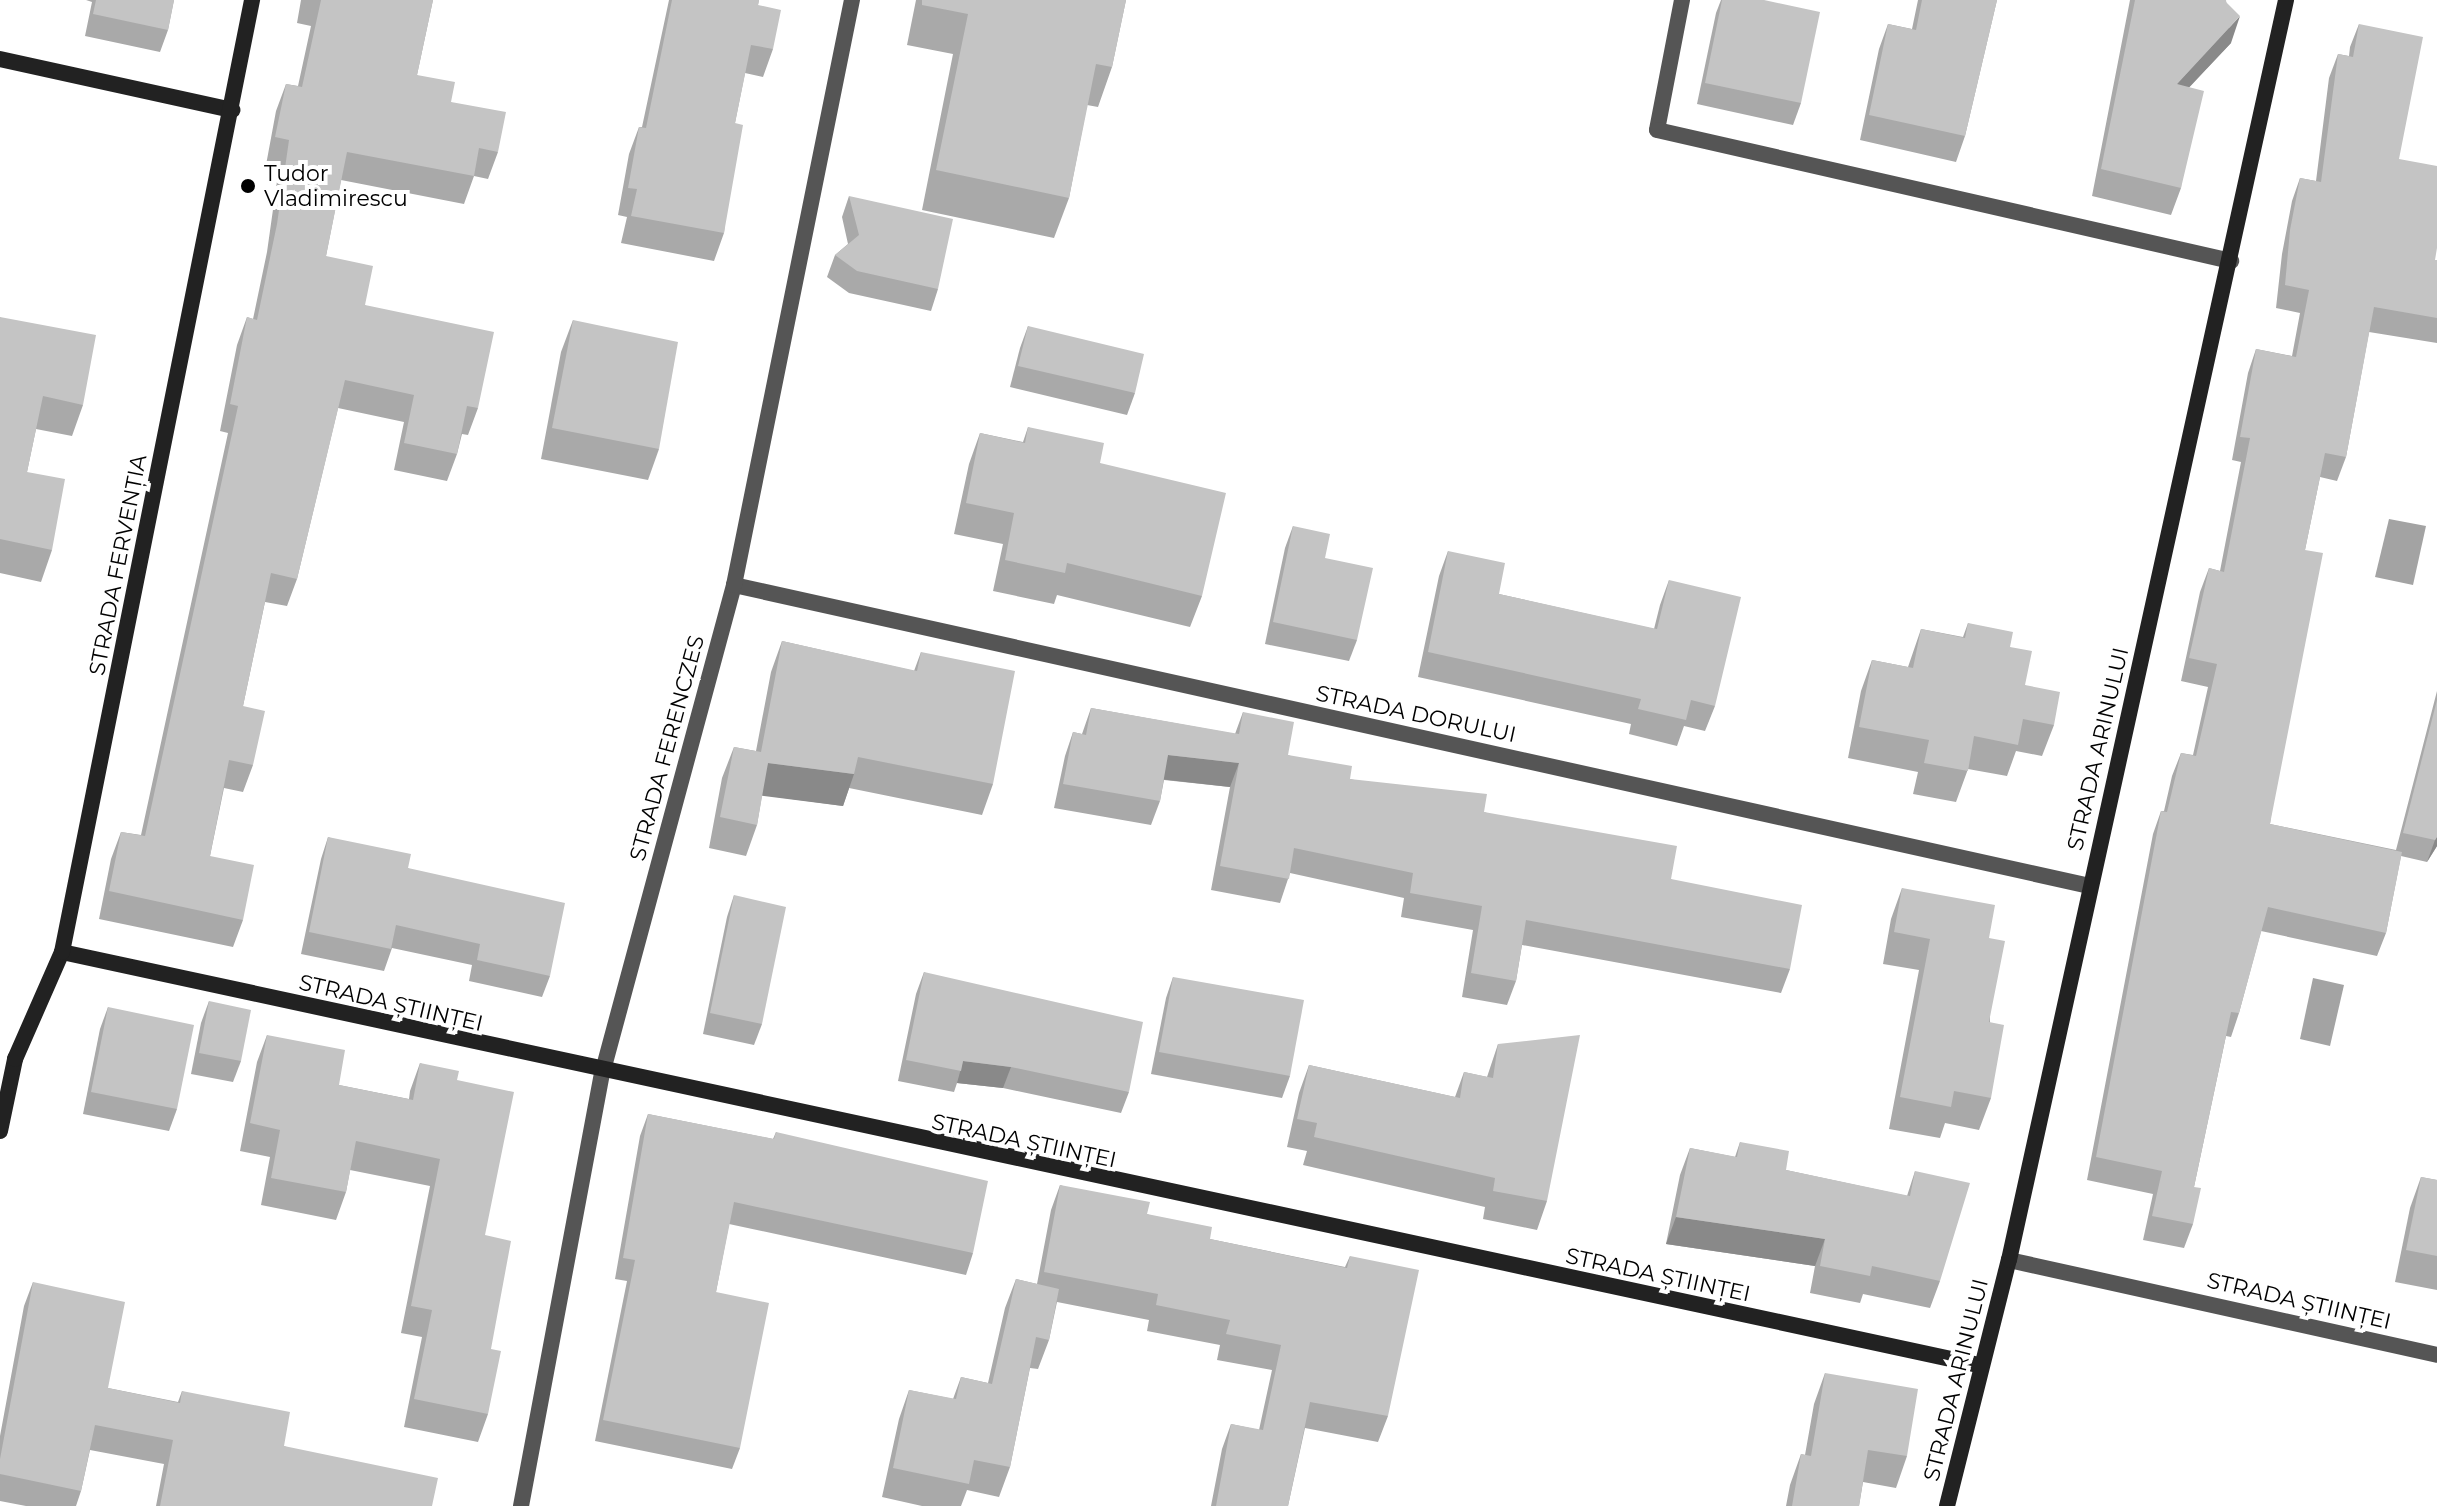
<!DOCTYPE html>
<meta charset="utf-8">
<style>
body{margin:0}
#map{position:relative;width:2437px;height:1506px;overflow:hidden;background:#fff;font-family:Montserrat,sans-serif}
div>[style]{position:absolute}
.water>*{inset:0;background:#a3a3a3}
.street>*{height:16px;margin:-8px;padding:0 8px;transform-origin:8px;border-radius:8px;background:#555}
.secondary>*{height:16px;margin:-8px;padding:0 8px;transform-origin:8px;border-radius:8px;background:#222}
.wall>*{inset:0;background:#a9a9a9}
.shaded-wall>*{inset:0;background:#898989}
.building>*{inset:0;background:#c4c4c4}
.dots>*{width:22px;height:22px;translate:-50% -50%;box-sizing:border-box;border:4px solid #fff;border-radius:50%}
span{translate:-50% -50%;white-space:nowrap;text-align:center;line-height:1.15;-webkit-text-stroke:8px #fff;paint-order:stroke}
.poi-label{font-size:22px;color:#000}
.left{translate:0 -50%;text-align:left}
.street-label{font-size:22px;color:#000}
</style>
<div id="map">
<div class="water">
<i style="clip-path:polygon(2389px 519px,2426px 526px,2413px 585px,2375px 577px)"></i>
<i style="clip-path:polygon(2313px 978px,2344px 985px,2330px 1046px,2300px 1039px)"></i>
</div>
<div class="street">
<i style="left:1682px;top:0;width:132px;rotate:100.9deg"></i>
<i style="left:1657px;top:130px;width:589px;rotate:12.86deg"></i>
<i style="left:734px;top:585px;width:1388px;rotate:12.52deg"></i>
<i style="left:2009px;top:1260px;width:438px;rotate:12.5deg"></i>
<i style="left:521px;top:1506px;width:440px;rotate:-79.4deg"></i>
<i style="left:602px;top:1074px;width:507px;rotate:-74.89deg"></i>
<i style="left:734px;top:585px;width:597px;rotate:-78.6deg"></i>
</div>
<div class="secondary">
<i style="left:0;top:59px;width:238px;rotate:12.4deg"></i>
<i style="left:62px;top:952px;width:1960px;rotate:12.16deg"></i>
<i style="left:0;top:1131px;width:74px;rotate:-78.2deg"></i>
<i style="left:15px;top:1059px;width:117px;rotate:-66.3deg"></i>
<i style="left:62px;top:952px;width:971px;rotate:-78.71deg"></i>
<i style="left:1947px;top:1506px;width:254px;rotate:-75.9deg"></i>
<i style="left:2009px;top:1260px;width:1290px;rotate:-77.6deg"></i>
</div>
<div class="wall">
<i style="clip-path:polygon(86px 0,174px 0,168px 30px,160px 52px,85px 36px,92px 2px)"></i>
<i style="clip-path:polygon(301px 0,433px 0,417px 75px,451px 102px,498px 152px,488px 179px,474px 176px,464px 204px,341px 180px,326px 256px,365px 305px,478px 408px,468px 435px,462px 434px,457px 454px,447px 481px,394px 470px,404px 422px,338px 408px,297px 579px,287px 606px,265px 602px,243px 706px,253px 765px,243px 792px,224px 788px,210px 856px,243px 920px,233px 947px,99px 919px,111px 859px,121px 832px,141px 835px,228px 433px,220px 431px,237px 345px,247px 317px,253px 319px,267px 252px,279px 167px,266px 165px,276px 111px,286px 84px,298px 86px,311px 26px,297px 23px)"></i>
<i style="clip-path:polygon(669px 0,759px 0,758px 5px,773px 49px,763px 77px,745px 73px,735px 123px,724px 233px,714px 261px,621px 243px,627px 217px,618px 215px,629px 154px,639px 127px,642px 127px)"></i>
<i style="clip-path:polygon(916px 0,1126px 0,1112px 67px,1098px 107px,1087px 105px,1069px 198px,1054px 238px,922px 210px,953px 54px,907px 45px)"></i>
<i style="clip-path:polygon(1721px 0,1764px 0,1801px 103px,1793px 125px,1697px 104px,1716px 13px)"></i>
<i style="clip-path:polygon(1918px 0,1997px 0,1965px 136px,1956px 162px,1860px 140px,1879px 49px,1888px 24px,1912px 29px)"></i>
<i style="clip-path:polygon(2130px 0,2226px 0,2231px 43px,2189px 87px,2181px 188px,2171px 215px,2092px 196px)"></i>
<i style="clip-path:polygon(2359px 24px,2399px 159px,2435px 260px,2437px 260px,2437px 343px,2369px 332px,2346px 457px,2337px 481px,2320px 477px,2305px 550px,2270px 824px,2396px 850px,2437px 691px,2437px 846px,2427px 862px,2401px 856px,2386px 933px,2377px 956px,2261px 931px,2239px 1013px,2231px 1037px,2226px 1036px,2194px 1187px,2193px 1224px,2184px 1248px,2143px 1240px,2153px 1194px,2087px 1180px,2153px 834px,2161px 811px,2164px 811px,2172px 776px,2181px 753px,2193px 755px,2208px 687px,2181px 681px,2200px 592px,2209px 568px,2220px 571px,2241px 462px,2232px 460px,2248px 373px,2256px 349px,2292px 356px,2300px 313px,2276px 308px,2282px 254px,2292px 201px,2300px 178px,2316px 181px,2329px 78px,2338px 54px,2349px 56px,2350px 47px)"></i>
<i style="clip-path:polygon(849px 196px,938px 289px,931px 311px,849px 293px,827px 277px,835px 255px,848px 244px,842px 217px)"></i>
<i style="clip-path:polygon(0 317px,83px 405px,72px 436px,36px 429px,27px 472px,52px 550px,41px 582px,0 573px)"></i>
<i style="clip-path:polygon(573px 320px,659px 449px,648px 480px,541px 459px,561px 352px)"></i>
<i style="clip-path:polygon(1028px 326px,1135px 393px,1127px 415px,1010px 387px,1020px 348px)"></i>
<i style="clip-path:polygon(1028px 427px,1100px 463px,1202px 596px,1190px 627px,1057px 595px,1054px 604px,993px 591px,1003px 544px,954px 534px,969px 464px,980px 433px,1023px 442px)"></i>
<i style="clip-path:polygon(1293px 526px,1325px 558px,1357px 640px,1349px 661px,1265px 644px,1285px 548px)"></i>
<i style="clip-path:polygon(1448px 551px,1499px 594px,1654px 629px,1660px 605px,1669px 580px,1715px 706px,1705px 731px,1684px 726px,1677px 746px,1629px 734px,1631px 724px,1418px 677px,1439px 576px)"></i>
<i style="clip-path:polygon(1968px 623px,2010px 647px,2025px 685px,2054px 725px,2042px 756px,2016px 751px,2007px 776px,1968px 769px,1956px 802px,1913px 794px,1918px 772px,1848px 758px,1861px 691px,1872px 660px,1908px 667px,1921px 629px,1963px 637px)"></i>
<i style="clip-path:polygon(782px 641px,914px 671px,921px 652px,993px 784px,982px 815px,849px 788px,843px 806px,762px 795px,757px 825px,746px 856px,709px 848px,722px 778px,734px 747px,756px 751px,771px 672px)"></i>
<i style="clip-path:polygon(1091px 708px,1235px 734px,1243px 712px,1288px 755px,1350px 779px,1484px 812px,1671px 879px,1790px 969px,1781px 993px,1522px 945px,1516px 981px,1507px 1005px,1462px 997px,1473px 930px,1401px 917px,1404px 898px,1290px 873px,1280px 903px,1211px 890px,1230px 787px,1164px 780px,1160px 801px,1151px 825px,1054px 808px,1065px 756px,1073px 732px,1082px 734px)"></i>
<i style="clip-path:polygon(328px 837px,408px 868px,550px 976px,542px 997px,469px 981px,472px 965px,392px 948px,384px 971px,301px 954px,321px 859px)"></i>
<i style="clip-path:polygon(1902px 888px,1989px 938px,1991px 1098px,1979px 1130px,1945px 1123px,1940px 1138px,1889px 1129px,1919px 970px,1883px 964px,1891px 919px)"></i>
<i style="clip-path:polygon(734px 895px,762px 1024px,754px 1045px,703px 1034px,727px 917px)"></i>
<i style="clip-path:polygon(924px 972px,1129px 1092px,1121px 1113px,1003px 1088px,957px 1083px,954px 1092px,898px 1081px,916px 994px)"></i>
<i style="clip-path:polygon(1173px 977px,1290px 1076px,1282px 1098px,1151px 1074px,1166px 998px)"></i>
<i style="clip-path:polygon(209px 1001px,241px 1061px,233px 1082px,191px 1074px,201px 1023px)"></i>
<i style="clip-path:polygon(108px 1007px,177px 1109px,169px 1131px,83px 1114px,100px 1029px)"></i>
<i style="clip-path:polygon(267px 1035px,339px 1085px,409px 1099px,410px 1091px,420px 1063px,457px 1080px,485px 1235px,491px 1349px,488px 1414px,478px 1442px,404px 1427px,422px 1337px,401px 1333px,430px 1186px,350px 1170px,346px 1192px,336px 1220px,261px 1205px,270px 1157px,240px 1151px,257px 1062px)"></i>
<i style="clip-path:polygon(1498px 1044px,1547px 1201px,1537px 1230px,1483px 1219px,1485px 1207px,1303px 1165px,1307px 1151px,1287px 1147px,1299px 1093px,1309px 1065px,1455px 1097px,1464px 1072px,1487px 1077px)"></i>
<i style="clip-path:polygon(648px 1114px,773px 1139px,776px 1132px,973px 1253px,966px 1275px,729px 1224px,716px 1292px,740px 1448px,732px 1469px,595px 1441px,627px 1281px,615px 1279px,640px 1136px)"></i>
<i style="clip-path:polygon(1740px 1142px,1786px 1170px,1907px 1196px,1915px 1171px,1940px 1281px,1930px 1308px,1863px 1294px,1860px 1303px,1810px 1293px,1815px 1266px,1666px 1244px,1680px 1175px,1690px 1148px,1735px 1157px)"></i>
<i style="clip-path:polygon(2421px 1177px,2437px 1180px,2437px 1290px,2395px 1282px,2410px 1208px)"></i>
<i style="clip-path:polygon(1060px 1185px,1147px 1214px,1210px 1239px,1345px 1267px,1350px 1256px,1388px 1416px,1378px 1442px,1305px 1428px,1288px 1506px,1211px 1506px,1222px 1449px,1231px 1424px,1259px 1430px,1272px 1370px,1217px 1360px,1220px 1345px,1147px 1331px,1149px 1320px,1057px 1302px,1049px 1340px,1038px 1369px,1030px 1368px,1010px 1467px,999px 1497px,967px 1490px,961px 1506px,922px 1506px,882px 1497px,899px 1419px,909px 1390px,953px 1399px,961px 1377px,988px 1383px,1005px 1308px,1016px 1279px,1037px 1284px,1051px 1210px)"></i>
<i style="clip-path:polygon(33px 1282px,108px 1388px,178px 1402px,182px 1391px,284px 1446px,432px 1506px,156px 1506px,164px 1464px,90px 1450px,81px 1491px,76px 1506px,26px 1506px,0 1501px,0 1436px,24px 1306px)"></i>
<i style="clip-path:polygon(1825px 1373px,1907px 1456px,1896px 1488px,1863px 1482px,1859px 1506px,1786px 1506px,1790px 1485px,1801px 1454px,1805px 1455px,1814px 1404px)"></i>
</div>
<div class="shaded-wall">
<i style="clip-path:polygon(2240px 16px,2231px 43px,2167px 111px,2177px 84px)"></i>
<i style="clip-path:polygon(1168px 755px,1239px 763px,1230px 787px,1159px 779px)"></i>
<i style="clip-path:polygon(768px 763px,854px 774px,843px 806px,757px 795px)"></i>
<i style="clip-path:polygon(2437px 837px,2437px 846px,2427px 862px,2435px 840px)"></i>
<i style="clip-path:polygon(963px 1061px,1011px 1067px,1003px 1088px,957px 1083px)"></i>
<i style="clip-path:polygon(1676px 1217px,1825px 1239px,1815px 1266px,1666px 1244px)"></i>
</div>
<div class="building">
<i style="clip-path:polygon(96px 0,174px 0,168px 30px,93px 14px)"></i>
<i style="clip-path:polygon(321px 0,433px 0,417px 75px,455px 82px,451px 102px,506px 112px,498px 152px,479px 148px,474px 176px,347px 152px,326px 256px,373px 266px,365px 305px,494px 332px,478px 408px,467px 406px,457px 454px,404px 443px,414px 395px,345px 380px,297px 579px,271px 573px,243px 706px,265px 711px,253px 765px,229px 760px,210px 856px,254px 865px,243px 920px,109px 891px,121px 832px,145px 836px,238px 406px,230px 404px,247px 317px,257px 320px,277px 224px,289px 140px,275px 137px,286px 84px,302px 87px)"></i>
<i style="clip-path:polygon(672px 0,759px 0,758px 5px,781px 10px,773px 49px,751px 45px,735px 123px,743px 125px,724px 233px,631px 216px,637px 189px,628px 188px,639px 127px,646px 128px)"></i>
<i style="clip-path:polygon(922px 0,1126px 0,1112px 67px,1096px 64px,1069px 198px,936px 170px,968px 14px,922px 5px)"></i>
<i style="clip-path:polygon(1722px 0,1764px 0,1820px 12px,1801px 103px,1705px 83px)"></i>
<i style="clip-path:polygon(1922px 0,1997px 0,1965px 136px,1869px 115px,1888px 24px,1916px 30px)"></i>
<i style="clip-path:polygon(2135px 0,2226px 0,2226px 2px,2240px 16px,2177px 84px,2204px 91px,2181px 188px,2101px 169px)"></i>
<i style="clip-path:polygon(2359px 24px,2423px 37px,2399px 159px,2437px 166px,2437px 248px,2435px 260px,2437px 260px,2437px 318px,2374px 307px,2346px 457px,2325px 453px,2305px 550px,2323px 553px,2270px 824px,2402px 852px,2386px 933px,2268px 907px,2239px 1013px,2231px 1012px,2194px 1187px,2201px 1188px,2193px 1224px,2152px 1216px,2162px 1171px,2096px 1157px,2161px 811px,2167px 812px,2181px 753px,2196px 756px,2217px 664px,2189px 658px,2209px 568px,2224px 572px,2250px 438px,2240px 437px,2256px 349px,2296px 357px,2309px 290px,2285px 285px,2290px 230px,2300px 178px,2321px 182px,2338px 54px,2353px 57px)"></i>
<i style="clip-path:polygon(849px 196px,953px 219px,938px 289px,857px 271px,835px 255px,859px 235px)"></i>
<i style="clip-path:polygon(0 317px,96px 335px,83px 405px,43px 396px,27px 472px,65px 479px,52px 550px,0 539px)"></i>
<i style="clip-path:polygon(573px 320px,678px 342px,659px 449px,552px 428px)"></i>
<i style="clip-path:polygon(1028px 326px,1144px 354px,1135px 393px,1018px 366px)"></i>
<i style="clip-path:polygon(1028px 427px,1104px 443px,1100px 463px,1226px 493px,1202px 596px,1067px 563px,1065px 573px,1005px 560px,1014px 513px,966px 503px,980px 433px,1025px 443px)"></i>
<i style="clip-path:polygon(1293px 526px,1330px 534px,1325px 558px,1373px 568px,1357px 640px,1273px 622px)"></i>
<i style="clip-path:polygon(1448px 551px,1505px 563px,1499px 594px,1657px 629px,1669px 580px,1741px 597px,1715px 706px,1691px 700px,1686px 720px,1638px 709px,1641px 699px,1428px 652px)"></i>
<i style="clip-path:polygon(1968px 623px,2013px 632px,2010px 647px,2032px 651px,2025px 685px,2060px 692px,2054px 725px,2023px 719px,2018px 745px,1974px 736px,1968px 771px,1924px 763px,1929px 740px,1859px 727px,1872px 660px,1913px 668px,1921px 629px,1965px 638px)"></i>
<i style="clip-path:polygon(782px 641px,917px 671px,921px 652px,1015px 671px,993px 784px,858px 757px,854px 774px,768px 763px,757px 825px,720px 817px,734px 747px,761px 752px)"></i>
<i style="clip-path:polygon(2437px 700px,2437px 837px,2435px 840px,2403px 833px)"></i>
<i style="clip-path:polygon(1091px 708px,1239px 734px,1243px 712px,1294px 722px,1288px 755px,1352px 766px,1350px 779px,1487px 794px,1484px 812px,1677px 846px,1671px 879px,1802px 905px,1790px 969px,1526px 920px,1516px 981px,1471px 973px,1482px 906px,1410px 893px,1413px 873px,1294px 848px,1289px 879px,1220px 866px,1239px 763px,1168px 755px,1160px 801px,1063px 784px,1073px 732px,1086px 735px)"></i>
<i style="clip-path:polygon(328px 837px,411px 854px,408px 868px,565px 903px,550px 976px,477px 960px,480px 944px,396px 925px,391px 949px,309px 932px)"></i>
<i style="clip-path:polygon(1902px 888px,1995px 905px,1989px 938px,2005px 941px,1989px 1022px,2004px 1025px,1991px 1098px,1954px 1091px,1951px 1107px,1900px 1097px,1930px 939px,1894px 932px)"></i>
<i style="clip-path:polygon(734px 895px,786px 907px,762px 1024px,710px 1013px)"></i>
<i style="clip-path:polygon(924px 972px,1143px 1022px,1129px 1092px,1011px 1067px,963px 1061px,961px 1071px,906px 1060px)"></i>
<i style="clip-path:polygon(1173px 977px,1304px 1000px,1290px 1076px,1159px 1052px)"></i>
<i style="clip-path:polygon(209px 1001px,251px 1010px,241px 1061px,199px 1053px)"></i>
<i style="clip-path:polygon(108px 1007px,194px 1025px,177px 1109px,91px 1092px)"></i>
<i style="clip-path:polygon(267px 1035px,345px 1050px,339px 1085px,413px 1100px,420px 1063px,459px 1071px,457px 1080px,514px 1092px,485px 1235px,511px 1241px,491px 1349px,501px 1351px,488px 1414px,414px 1399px,432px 1310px,411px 1306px,440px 1159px,356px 1141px,346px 1192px,271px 1178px,280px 1130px,250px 1123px)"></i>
<i style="clip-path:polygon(1580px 1035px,1547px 1201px,1493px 1191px,1495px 1178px,1314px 1137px,1317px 1123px,1297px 1119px,1309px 1065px,1460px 1098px,1464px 1072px,1493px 1078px,1498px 1044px)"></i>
<i style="clip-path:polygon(648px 1114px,774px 1139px,776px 1132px,988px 1181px,973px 1253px,734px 1202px,716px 1292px,769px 1303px,740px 1448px,603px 1420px,635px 1260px,623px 1258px)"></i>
<i style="clip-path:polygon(1740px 1142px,1789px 1151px,1786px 1170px,1910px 1196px,1915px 1171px,1970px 1183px,1940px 1281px,1872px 1266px,1870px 1276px,1820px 1266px,1825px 1239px,1676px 1217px,1690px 1148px,1737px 1157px)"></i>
<i style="clip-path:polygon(2421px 1177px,2437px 1180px,2437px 1256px,2406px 1250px)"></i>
<i style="clip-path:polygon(1060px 1185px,1150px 1202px,1147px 1214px,1212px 1227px,1210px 1239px,1347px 1268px,1350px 1256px,1419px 1270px,1388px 1416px,1310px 1402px,1288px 1506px,1216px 1506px,1231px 1424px,1263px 1430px,1281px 1345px,1226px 1334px,1230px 1320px,1156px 1305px,1158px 1294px,1044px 1272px)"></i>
<i style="clip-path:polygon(1016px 1279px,1059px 1289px,1049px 1340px,1036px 1337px,1010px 1467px,974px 1460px,969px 1484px,893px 1468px,909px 1390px,956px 1399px,961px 1377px,992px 1384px)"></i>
<i style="clip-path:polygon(33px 1282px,125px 1302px,108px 1388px,180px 1403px,182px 1391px,290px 1412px,284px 1446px,438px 1478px,432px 1506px,160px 1506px,173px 1440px,95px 1425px,81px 1491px,0 1474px,0 1459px)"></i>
<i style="clip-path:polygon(1825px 1373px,1918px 1389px,1907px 1456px,1868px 1450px,1859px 1506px,1792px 1506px,1801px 1454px,1811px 1456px)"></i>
</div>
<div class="dots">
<i style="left:248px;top:186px;background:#000"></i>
</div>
<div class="poi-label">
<span class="left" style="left:264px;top:186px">Tudor<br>Vladimirescu</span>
</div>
<div class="street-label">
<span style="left:118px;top:565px;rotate:-79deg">STRADA FERVENȚIA</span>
<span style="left:1416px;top:714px;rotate:12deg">STRADA DORULUI</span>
<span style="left:667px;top:748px;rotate:-75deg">STRADA FERENCZES</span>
<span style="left:2098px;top:749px;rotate:-77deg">STRADA ARINULUI</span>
<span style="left:391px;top:1003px;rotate:13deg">STRADA ȘTIINȚEI</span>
<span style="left:1024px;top:1141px;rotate:12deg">STRADA ȘTIINȚEI</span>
<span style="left:1658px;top:1275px;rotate:12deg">STRADA ȘTIINȚEI</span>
<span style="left:2299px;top:1301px;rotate:13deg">STRADA ȘTIINȚEI</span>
<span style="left:1956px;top:1380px;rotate:-76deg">STRADA ARINULUI</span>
</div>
</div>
